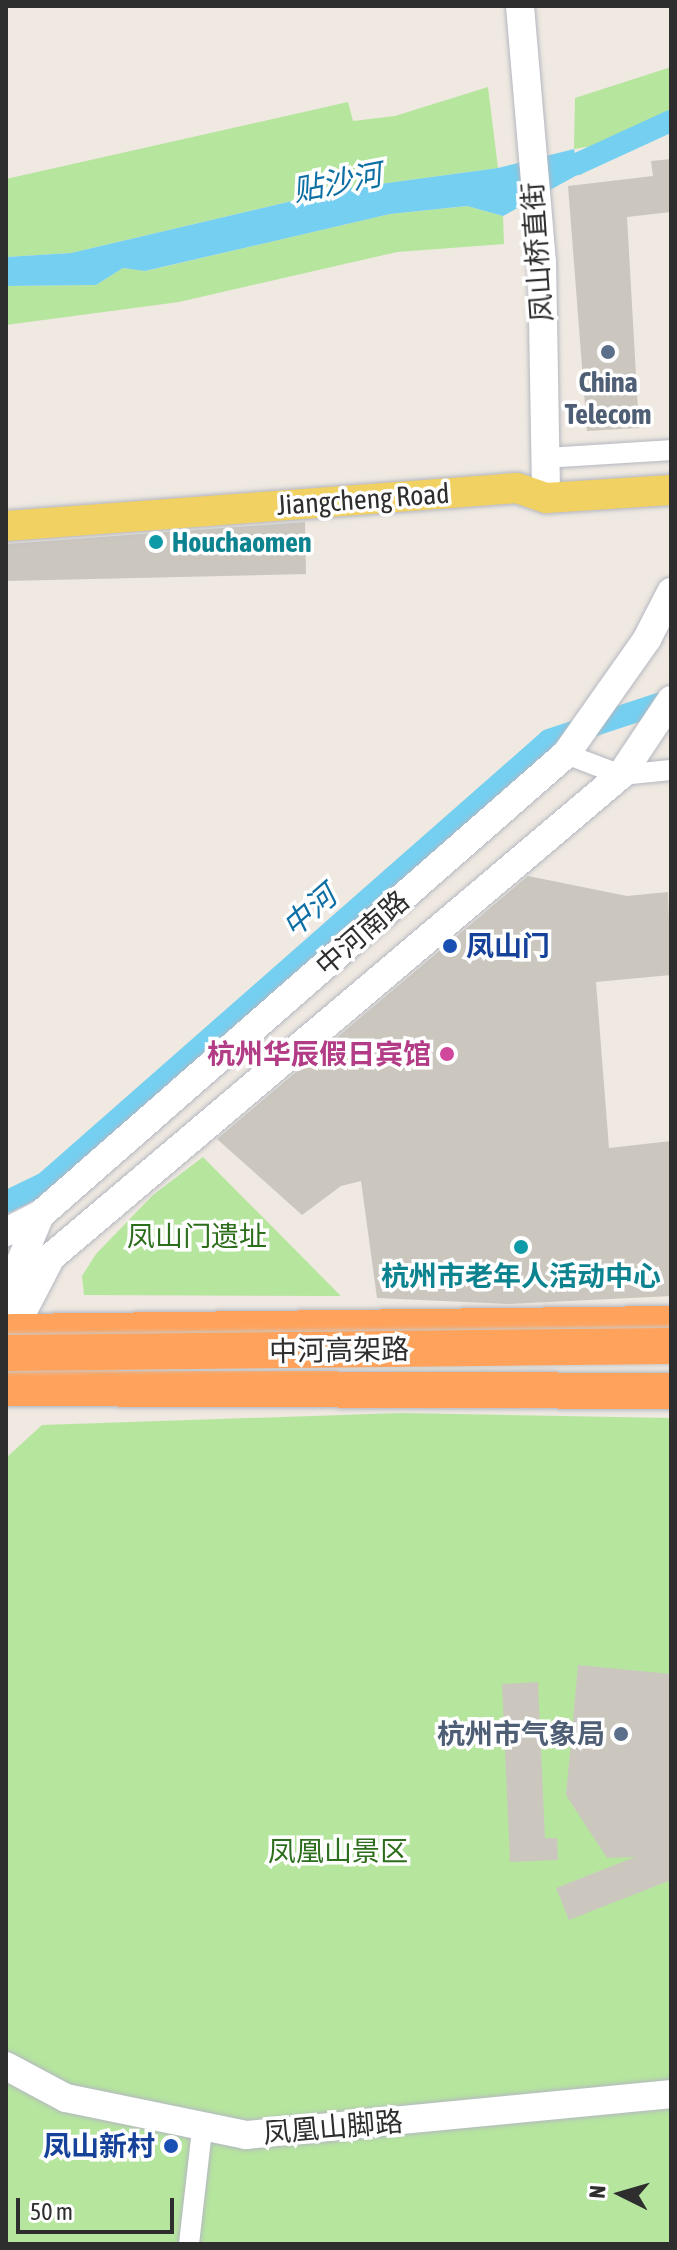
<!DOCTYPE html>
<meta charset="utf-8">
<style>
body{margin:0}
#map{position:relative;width:677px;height:2250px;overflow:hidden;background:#efe9e1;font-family:"Asap Condensed","Noto Sans SC",sans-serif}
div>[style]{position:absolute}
.green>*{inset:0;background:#b6e59e}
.water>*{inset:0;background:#75cff0}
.canal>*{height:22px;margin:-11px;padding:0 11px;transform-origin:11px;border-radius:11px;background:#75cff0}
.building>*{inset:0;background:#cbc7bf}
.roads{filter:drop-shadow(0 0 2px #b4b7c1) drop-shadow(0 0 2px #b4b7c1)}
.street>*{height:20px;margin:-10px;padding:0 10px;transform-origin:10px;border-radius:10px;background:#fff}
.secondary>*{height:28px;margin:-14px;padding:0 14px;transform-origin:14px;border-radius:14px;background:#fff}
.primary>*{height:30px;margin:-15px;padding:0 15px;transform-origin:15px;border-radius:15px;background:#f2d163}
.highway>*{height:36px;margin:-18px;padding:0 18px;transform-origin:18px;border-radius:18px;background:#ffa35c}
.bridges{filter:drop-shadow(0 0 2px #c9c9c9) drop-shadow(0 0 2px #c9c9c9)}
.highway-bridge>*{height:36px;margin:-18px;padding:0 18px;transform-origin:18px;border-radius:18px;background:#ffa35c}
.dots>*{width:22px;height:22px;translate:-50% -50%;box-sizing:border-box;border:4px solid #fff;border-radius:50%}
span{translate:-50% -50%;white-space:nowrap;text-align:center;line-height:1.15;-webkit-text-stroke:7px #fff;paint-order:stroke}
.street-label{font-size:28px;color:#2e2e2e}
.service-label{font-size:28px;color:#4e5e75;font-weight:700}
.right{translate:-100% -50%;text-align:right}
.culture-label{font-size:28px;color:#0d838f;font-weight:700}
.left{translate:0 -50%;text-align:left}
.transit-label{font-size:28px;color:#164399;font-weight:700}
.hotel-label{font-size:28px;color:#b23c85;font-weight:700}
.park-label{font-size:28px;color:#2c6e1b}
.water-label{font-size:30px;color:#0d6fa3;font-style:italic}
.frame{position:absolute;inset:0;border:8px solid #2e2e2e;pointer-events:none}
.north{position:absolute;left:581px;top:2154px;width:80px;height:80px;-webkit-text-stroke:6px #fff;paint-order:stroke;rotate:275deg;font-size:22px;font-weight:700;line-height:32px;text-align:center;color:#2e2e2e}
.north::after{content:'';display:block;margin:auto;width:28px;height:36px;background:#2e2e2e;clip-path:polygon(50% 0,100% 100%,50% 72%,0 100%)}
.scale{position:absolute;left:16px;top:2198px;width:158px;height:36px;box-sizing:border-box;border:4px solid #2e2e2e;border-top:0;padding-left:10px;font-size:24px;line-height:28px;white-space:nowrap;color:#2e2e2e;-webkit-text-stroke:6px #fff;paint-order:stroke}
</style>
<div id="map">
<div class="green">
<i style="clip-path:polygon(671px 67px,671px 115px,605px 144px,574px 149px,575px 98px)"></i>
<i style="clip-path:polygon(488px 87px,498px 168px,343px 189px,71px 253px,6px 257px,6px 179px,348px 102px,353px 121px,395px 116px)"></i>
<i style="clip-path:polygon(467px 206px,503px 216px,504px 244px,397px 252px,179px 302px,6px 325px,6px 286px,96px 285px,123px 268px,146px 271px,390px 214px)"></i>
<i style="clip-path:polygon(203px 1157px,340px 1295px,340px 1296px,84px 1295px,82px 1276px,96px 1254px,153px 1195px)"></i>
<i style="clip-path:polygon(400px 1413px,671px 1418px,671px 2244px,6px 2244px,6px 1458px,42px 1425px)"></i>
</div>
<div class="water">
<i style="clip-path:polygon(574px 149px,579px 174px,503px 216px,467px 206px,390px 214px,145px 271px,123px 268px,96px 285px,6px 286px,6px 257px,71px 253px,343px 189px,498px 168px)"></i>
</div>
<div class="canal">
<i style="left:549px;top:169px;width:28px;rotate:-10deg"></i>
<i style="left:577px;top:164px;width:103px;rotate:-24.6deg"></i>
<i style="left:6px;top:1202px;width:43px;rotate:-26deg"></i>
<i style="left:45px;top:1183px;width:671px;rotate:-41.31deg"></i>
<i style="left:549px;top:740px;width:128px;rotate:-18.2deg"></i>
</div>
<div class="building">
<i style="clip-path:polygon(671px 159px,671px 212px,627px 217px,639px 428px,587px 431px,568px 186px,653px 176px,651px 161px)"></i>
<i style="clip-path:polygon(305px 522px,306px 574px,6px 581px,6px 544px)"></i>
<i style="clip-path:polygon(528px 876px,627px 896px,668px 892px,671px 975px,596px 982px,609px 1148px,671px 1141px,671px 1296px,509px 1304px,377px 1298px,361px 1181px,341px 1186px,302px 1215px,217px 1139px)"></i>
<i style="clip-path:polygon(578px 1665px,671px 1674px,671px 1880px,569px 1920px,556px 1888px,635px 1857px,607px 1858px,566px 1795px)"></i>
<i style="clip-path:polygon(538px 1682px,545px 1838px,557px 1838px,558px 1860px,510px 1862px,502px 1684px)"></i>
</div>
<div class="roads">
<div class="street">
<i style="left:545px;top:458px;width:126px;rotate:-3.6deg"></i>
<i style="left:566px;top:754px;width:59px;rotate:20.9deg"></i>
<i style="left:621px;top:775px;width:50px;rotate:-5.7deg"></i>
<i style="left:189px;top:2244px;width:115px;rotate:-83.5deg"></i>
</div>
<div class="secondary">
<i style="left:520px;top:6px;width:256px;rotate:85.1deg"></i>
<i style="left:542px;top:261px;width:237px;rotate:89deg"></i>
<i style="left:6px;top:1232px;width:38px;rotate:-27deg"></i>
<i style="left:40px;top:1215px;width:699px;rotate:-41.23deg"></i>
<i style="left:566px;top:754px;width:141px;rotate:-54.8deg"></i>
<i style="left:647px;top:639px;width:53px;rotate:-62.9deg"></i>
<i style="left:12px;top:1332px;width:85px;rotate:-62.5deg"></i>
<i style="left:51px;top:1257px;width:746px;rotate:-40.22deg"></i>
<i style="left:621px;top:775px;width:90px;rotate:-56.3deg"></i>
<i style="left:12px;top:1335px;width:43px;rotate:-95.3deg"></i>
<i style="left:8px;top:1292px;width:83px;rotate:-67.4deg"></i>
<i style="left:6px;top:2066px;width:68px;rotate:28.1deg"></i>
<i style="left:66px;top:2098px;width:184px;rotate:11.6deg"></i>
<i style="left:246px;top:2135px;width:427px;rotate:-5.5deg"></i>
</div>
<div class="primary">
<i style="left:6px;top:526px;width:512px;rotate:-4.25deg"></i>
<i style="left:517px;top:488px;width:31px;rotate:19deg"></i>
<i style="left:546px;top:498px;width:125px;rotate:-3.7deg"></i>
</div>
<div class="highway">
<i style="left:12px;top:1332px;width:659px;rotate:-0.7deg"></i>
<i style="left:6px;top:1388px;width:665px;rotate:0.26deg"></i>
</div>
</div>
<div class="bridges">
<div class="highway-bridge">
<i style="left:6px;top:1353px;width:665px;rotate:-0.6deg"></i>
</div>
</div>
<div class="dots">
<i style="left:608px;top:352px;background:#5c6f8a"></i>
<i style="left:156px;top:542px;background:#0f9aa8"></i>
<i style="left:450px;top:946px;background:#1a4fb4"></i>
<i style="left:447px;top:1054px;background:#d1479c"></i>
<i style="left:521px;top:1247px;background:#0f9aa8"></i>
<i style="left:621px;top:1734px;background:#5c6f8a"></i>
<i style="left:171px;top:2146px;background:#1a4fb4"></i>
</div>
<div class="street-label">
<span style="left:537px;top:252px;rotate:-94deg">凤山桥直街</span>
<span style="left:363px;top:499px;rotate:-4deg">Jiangcheng Road</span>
<span style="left:362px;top:933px;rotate:-41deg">中河南路</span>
<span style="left:339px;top:1350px;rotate:-1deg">中河高架路</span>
<span style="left:333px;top:2127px;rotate:-5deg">凤凰山脚路</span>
</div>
<div class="service-label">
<span style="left:608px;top:398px">China<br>Telecom</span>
<span class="right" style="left:605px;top:1734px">杭州市气象局</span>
</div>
<div class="culture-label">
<span class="left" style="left:172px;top:542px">Houchaomen</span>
<span style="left:521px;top:1276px">杭州市老年人活动中心</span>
</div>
<div class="transit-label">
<span class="left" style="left:466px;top:946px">凤山门</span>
<span class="right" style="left:155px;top:2146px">凤山新村</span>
</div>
<div class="hotel-label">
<span class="right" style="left:431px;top:1054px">杭州华辰假日宾馆</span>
</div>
<div class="park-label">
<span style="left:197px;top:1236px">凤山门遗址</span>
<span style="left:338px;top:1851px">凤凰山景区</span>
</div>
<div class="water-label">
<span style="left:337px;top:182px;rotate:-11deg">贴沙河</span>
<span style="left:309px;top:911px;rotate:-41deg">中河</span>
</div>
<div class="frame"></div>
<div class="north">N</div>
<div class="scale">50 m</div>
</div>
